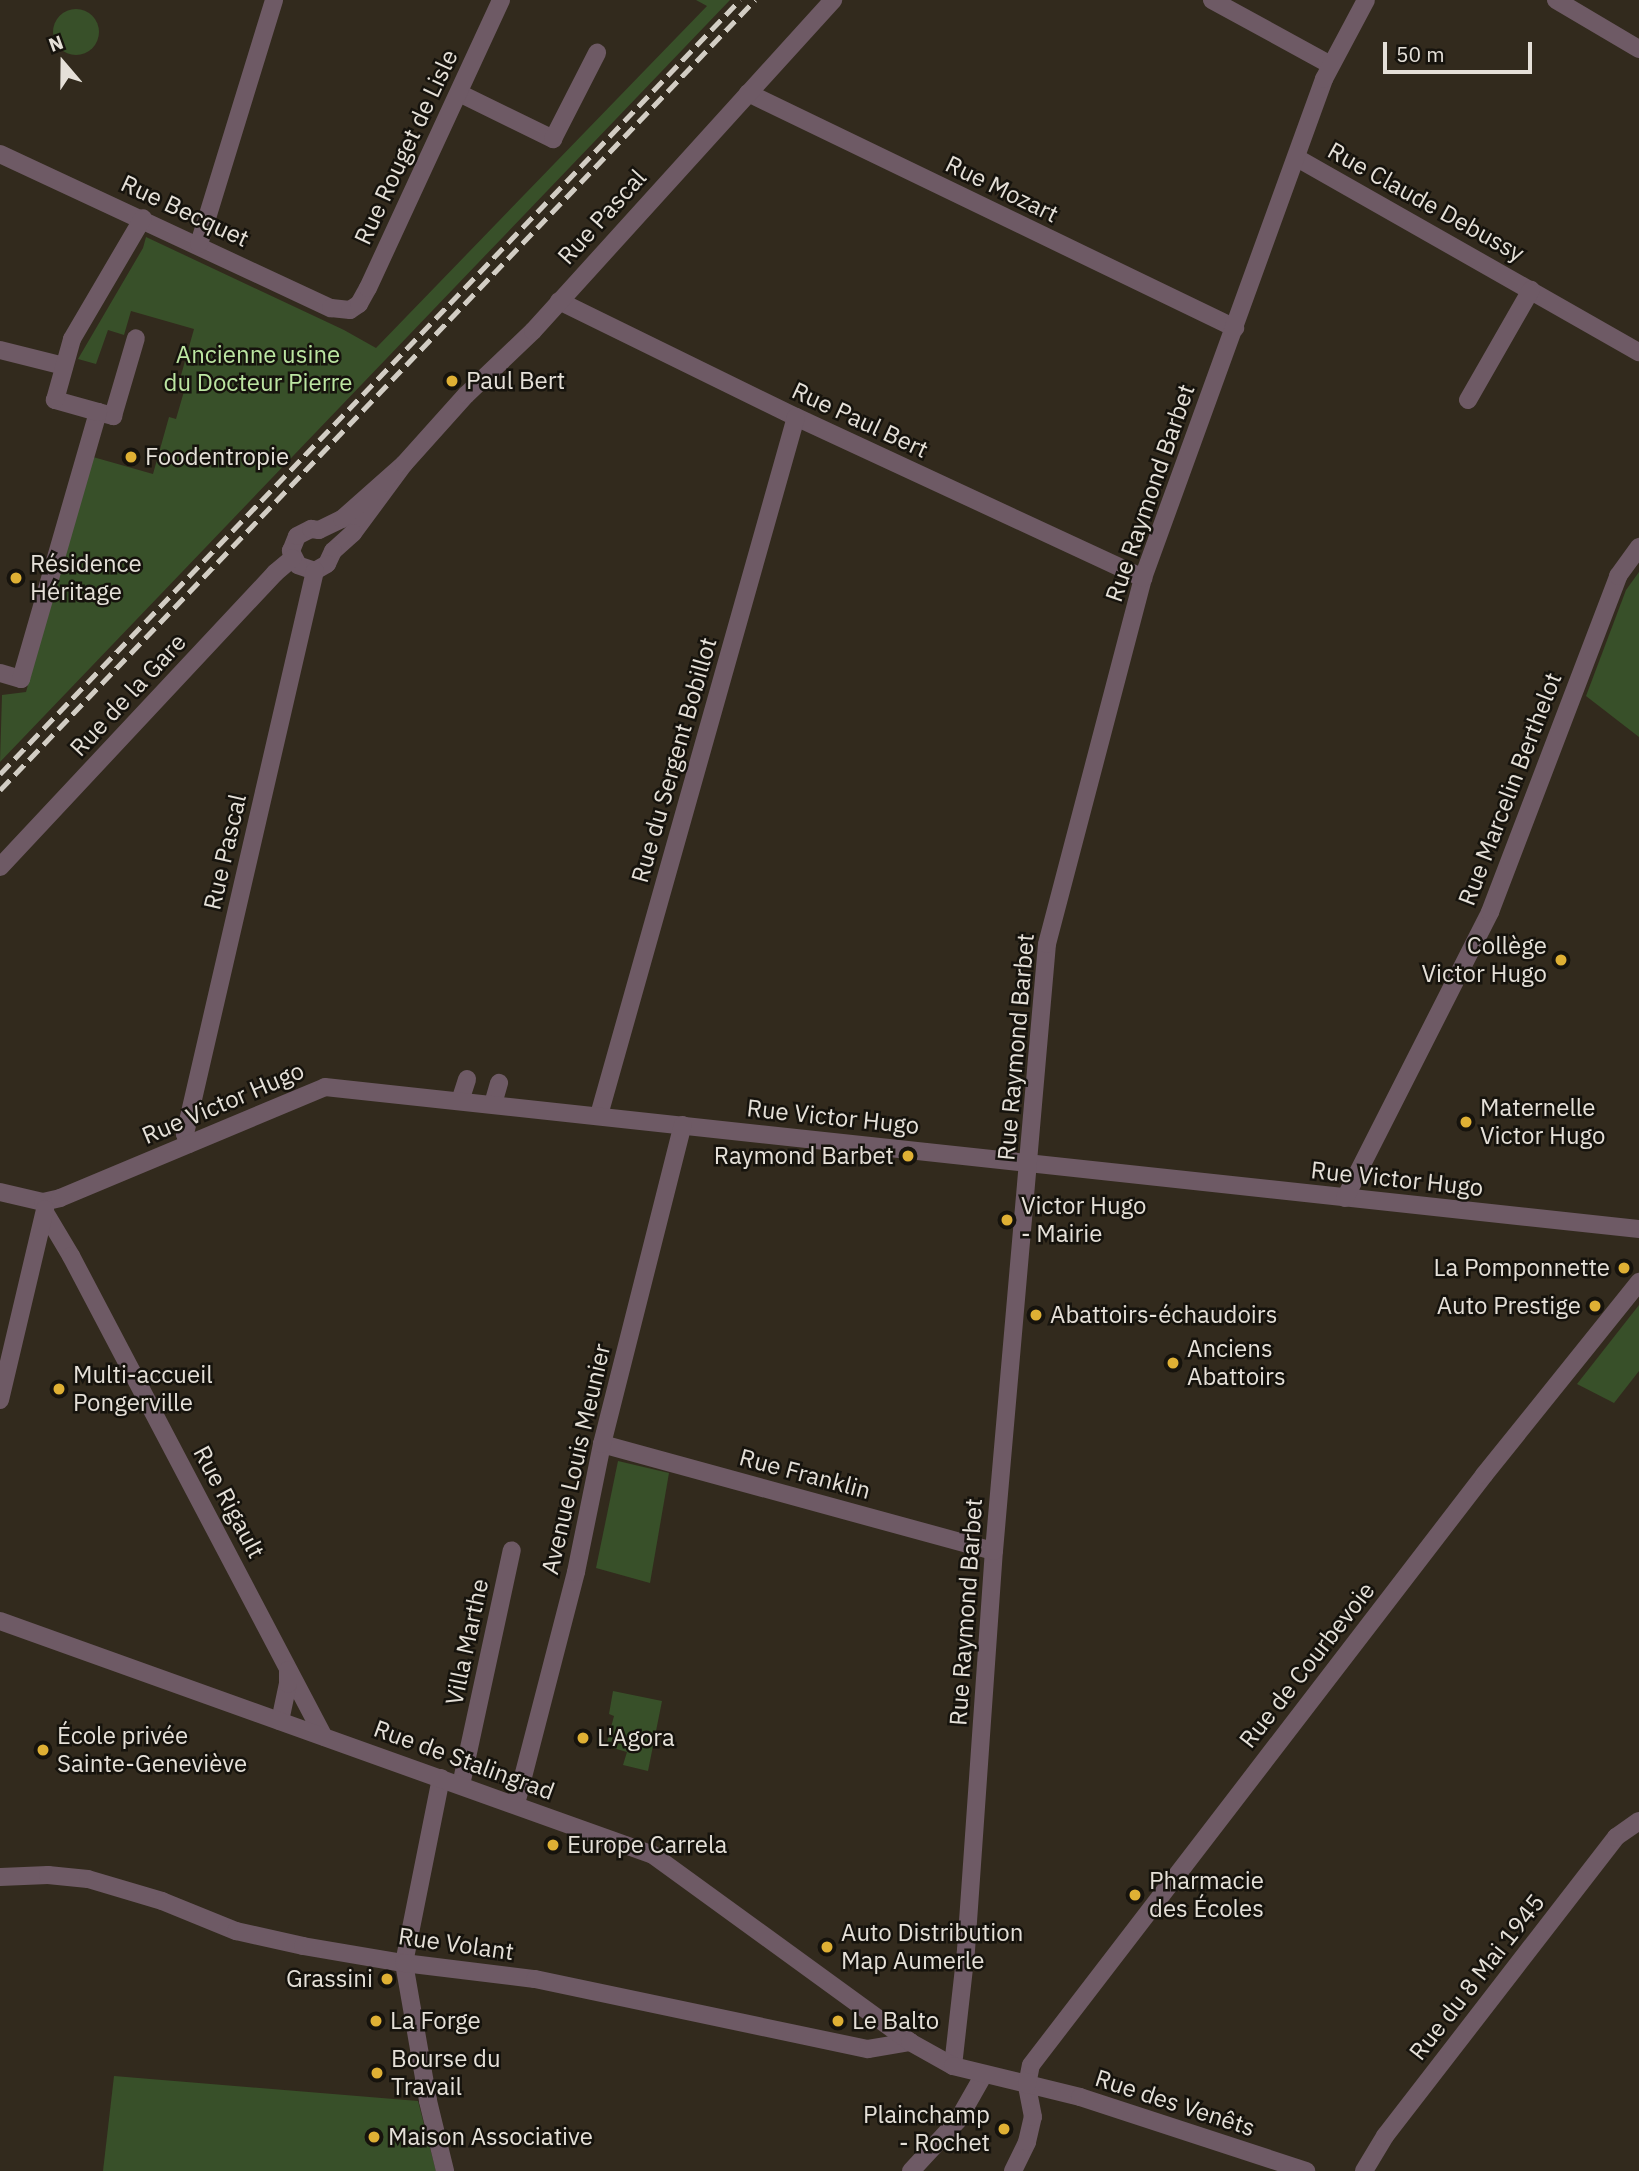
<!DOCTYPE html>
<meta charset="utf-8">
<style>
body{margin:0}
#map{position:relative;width:1639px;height:2171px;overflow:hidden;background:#322a1d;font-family:"IBM Plex Sans",sans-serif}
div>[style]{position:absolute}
.green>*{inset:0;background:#385029}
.round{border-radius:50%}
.minor>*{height:18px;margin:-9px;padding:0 9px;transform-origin:9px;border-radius:9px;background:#6e5a65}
.tertiary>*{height:18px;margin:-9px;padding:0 9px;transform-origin:9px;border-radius:9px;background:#6e5a65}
.rail>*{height:5px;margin-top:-2.5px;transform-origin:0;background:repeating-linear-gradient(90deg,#d2cdc4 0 14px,transparent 0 21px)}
.dots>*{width:19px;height:19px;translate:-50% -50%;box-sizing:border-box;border:4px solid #16130d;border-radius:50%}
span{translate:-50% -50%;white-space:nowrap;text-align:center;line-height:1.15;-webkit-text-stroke:5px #16130d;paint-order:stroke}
.street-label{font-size:24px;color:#e5e0d8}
.park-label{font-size:24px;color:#bce6a2}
.poi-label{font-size:24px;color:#e5e0d8}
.left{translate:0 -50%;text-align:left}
.right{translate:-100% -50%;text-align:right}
.north{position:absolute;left:28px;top:28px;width:70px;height:70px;-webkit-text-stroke:5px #16130d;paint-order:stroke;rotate:340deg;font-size:19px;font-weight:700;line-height:28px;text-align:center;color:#e5e0d8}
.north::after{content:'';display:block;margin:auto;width:24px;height:32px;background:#e5e0d8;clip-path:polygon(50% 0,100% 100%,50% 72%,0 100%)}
.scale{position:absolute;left:1383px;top:42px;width:149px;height:32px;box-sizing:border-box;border:4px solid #e5e0d8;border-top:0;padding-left:9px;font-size:21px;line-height:24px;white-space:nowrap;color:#e5e0d8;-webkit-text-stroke:5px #16130d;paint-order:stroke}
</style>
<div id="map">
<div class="green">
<i style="clip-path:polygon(696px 0,730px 0,0 762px,2px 695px,26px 692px,93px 457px,153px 474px,169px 417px,176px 419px,185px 388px,178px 386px,194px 329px,131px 311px,124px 335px,108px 330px,96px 364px,78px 359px,143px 248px,146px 237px,344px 330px,376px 348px,707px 6px)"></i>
<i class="round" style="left:53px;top:9px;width:46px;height:46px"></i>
<i style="clip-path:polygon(1639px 572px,1639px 737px,1586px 696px,1626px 590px)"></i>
<i style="clip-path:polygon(1639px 1305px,1639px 1371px,1614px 1403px,1577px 1384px)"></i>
<i style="clip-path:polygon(618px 1461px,669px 1473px,650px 1583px,596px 1568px)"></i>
<i style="clip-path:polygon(613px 1691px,662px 1701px,648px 1771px,623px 1765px,627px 1752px,606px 1746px,614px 1716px,609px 1714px)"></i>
<i style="clip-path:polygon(114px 2076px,418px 2101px,436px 2171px,103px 2171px)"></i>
</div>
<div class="minor">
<i style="left:1212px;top:0;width:133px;rotate:28.7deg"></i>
<i style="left:1556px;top:0;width:96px;rotate:30.6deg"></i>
<i style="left:459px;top:93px;width:105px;rotate:26.1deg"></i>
<i style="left:553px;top:139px;width:97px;rotate:-62.9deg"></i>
<i style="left:748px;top:93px;width:541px;rotate:25.76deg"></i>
<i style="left:0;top:154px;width:365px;rotate:25deg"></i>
<i style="left:331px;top:308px;width:19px;rotate:6deg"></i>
<i style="left:350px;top:310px;width:11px;rotate:-34deg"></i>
<i style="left:359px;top:304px;width:18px;rotate:-61deg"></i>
<i style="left:368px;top:288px;width:317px;rotate:-65.2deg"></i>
<i style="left:1297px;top:158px;width:393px;rotate:29.6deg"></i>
<i style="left:199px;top:244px;width:255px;rotate:-72.9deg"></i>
<i style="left:559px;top:301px;width:264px;rotate:26.1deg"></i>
<i style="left:796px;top:417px;width:383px;rotate:24.9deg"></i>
<i style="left:0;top:350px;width:66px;rotate:14deg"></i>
<i style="left:1468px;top:400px;width:127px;rotate:-60.2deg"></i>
<i style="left:98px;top:412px;width:16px;rotate:15deg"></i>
<i style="left:113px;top:416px;width:81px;rotate:-73.6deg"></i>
<i style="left:404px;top:464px;width:86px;rotate:126.5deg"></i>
<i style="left:353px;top:533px;width:27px;rotate:138deg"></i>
<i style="left:333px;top:551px;width:14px;rotate:115deg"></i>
<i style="left:327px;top:564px;width:14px;rotate:150deg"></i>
<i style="left:315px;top:571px;width:18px;rotate:-161deg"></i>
<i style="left:298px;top:565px;width:16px;rotate:-117deg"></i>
<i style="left:291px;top:551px;width:16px;rotate:-68deg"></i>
<i style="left:297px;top:536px;width:16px;rotate:-27deg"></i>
<i style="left:311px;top:529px;width:8px;rotate:7deg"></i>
<i style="left:319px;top:530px;width:25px;rotate:-26deg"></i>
<i style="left:342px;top:519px;width:83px;rotate:-41.6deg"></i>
<i style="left:404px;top:464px;width:93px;rotate:-48.1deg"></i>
<i style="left:466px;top:395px;width:93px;rotate:-43.7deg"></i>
<i style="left:533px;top:331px;width:447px;rotate:-47.8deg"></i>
<i style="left:0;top:673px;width:22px;rotate:16deg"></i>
<i style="left:21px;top:679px;width:278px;rotate:-73.9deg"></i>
<i style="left:98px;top:412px;width:45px;rotate:-164.4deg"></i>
<i style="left:55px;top:400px;width:63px;rotate:-74.4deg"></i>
<i style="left:72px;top:339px;width:140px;rotate:-59.6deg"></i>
<i style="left:0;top:867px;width:403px;rotate:-46.9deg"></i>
<i style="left:275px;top:573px;width:23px;rotate:-40deg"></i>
<i style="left:460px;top:1101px;width:23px;rotate:-72deg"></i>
<i style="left:493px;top:1104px;width:22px;rotate:-74deg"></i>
<i style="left:599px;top:1115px;width:725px;rotate:-74.24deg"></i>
<i style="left:189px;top:1144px;width:11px;rotate:-112deg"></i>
<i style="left:185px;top:1134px;width:578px;rotate:-77deg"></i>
<i style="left:0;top:1192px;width:44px;rotate:13.1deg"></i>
<i style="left:43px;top:1202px;width:17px;rotate:-13deg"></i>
<i style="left:60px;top:1198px;width:287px;rotate:-22.7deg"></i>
<i style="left:325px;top:1087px;width:1322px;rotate:6.17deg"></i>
<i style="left:1345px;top:1198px;width:321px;rotate:-63.1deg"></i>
<i style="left:1490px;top:912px;width:360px;rotate:-69.1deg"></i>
<i style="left:1618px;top:576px;width:36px;rotate:-54deg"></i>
<i style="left:46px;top:1214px;width:49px;rotate:59.2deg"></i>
<i style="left:71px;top:1256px;width:543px;rotate:62.26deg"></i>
<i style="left:0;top:1400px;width:196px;rotate:-76.7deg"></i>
<i style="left:602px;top:1444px;width:406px;rotate:15.3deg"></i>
<i style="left:280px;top:1721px;width:38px;rotate:-78deg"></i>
<i style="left:288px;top:1684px;width:14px;rotate:-90deg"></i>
<i style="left:441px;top:1778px;width:189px;rotate:101.3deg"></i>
<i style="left:404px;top:1963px;width:140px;rotate:80.1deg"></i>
<i style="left:428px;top:2101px;width:72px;rotate:76.3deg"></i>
<i style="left:461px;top:1785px;width:240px;rotate:-77.8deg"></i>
<i style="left:516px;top:1804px;width:240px;rotate:-75.5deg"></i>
<i style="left:576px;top:1572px;width:131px;rotate:-78.5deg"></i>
<i style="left:602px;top:1444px;width:329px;rotate:-75.8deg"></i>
<i style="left:0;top:1877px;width:48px;rotate:-2.4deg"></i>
<i style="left:48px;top:1875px;width:40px;rotate:5.7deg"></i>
<i style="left:88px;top:1879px;width:77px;rotate:16.6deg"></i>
<i style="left:162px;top:1901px;width:80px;rotate:22.1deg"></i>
<i style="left:236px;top:1931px;width:69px;rotate:12.6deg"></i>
<i style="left:303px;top:1946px;width:102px;rotate:9.6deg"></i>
<i style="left:404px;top:1963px;width:132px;rotate:7deg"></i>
<i style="left:535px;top:1979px;width:340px;rotate:11.9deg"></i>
<i style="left:868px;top:2049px;width:43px;rotate:-9.5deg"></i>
<i style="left:953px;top:2066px;width:117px;rotate:-83.6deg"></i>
<i style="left:966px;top:1950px;width:400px;rotate:-86deg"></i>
<i style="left:994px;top:1551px;width:609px;rotate:-85.01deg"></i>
<i style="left:1047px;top:944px;width:378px;rotate:-75.3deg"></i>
<i style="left:1143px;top:578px;width:531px;rotate:-70.06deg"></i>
<i style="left:1324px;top:79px;width:89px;rotate:-62deg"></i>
<i style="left:911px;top:2171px;width:69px;rotate:-47.3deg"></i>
<i style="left:958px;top:2120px;width:51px;rotate:-60.4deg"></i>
<i style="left:1013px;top:2171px;width:32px;rotate:-64deg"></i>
<i style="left:1027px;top:2142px;width:26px;rotate:-77deg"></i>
<i style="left:1033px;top:2117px;width:33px;rotate:-101deg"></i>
<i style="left:1364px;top:2171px;width:41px;rotate:-59deg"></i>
<i style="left:1385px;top:2136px;width:378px;rotate:-52.3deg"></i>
<i style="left:1616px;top:1837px;width:28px;rotate:-35deg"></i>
</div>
<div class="tertiary">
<i style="left:0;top:1621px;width:694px;rotate:19.71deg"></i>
<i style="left:653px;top:1855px;width:318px;rotate:36deg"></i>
<i style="left:910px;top:2042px;width:49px;rotate:29.2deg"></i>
<i style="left:953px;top:2066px;width:131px;rotate:13.7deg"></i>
<i style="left:1080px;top:2097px;width:238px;rotate:18.1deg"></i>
<i style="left:1027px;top:2085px;width:20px;rotate:-79deg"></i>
<i style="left:1031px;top:2065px;width:744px;rotate:-52.48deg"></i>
<i style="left:1484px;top:1475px;width:248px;rotate:-51.2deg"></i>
</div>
<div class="rail">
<i style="left:0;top:774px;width:1071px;rotate:-46.29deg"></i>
<i style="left:0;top:790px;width:1093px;rotate:-46.3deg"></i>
</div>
<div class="dots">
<i style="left:452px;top:381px;background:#dfb034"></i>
<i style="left:131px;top:457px;background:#dfb034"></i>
<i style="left:16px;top:578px;background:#dfb034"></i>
<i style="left:1561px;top:960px;background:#dfb034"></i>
<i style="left:1466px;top:1122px;background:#dfb034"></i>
<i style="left:908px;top:1156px;background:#dfb034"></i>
<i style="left:1007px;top:1220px;background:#dfb034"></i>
<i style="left:1624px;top:1268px;background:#dfb034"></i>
<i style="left:1595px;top:1306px;background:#dfb034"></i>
<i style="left:1036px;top:1315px;background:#dfb034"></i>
<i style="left:1173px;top:1363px;background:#dfb034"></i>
<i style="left:59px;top:1389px;background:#dfb034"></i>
<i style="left:583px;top:1738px;background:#dfb034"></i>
<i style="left:43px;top:1750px;background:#dfb034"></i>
<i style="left:553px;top:1845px;background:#dfb034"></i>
<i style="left:1135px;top:1895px;background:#dfb034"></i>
<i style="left:827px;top:1947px;background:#dfb034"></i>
<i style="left:387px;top:1979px;background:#dfb034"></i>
<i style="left:376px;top:2021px;background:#dfb034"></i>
<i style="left:838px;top:2021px;background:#dfb034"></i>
<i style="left:377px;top:2073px;background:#dfb034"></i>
<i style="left:1004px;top:2129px;background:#dfb034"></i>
<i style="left:374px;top:2137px;background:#dfb034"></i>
</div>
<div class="street-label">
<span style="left:406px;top:147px;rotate:-65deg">Rue Rouget de Lisle</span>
<span style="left:1002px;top:189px;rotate:26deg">Rue Mozart</span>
<span style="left:1426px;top:202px;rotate:29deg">Rue Claude Debussy</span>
<span style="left:185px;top:211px;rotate:25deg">Rue Becquet</span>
<span style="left:602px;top:217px;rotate:-48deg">Rue Pascal</span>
<span style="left:860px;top:420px;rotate:25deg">Rue Paul Bert</span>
<span style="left:1150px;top:493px;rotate:-71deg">Rue Raymond Barbet</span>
<span style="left:128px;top:695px;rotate:-47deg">Rue de la Gare</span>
<span style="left:674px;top:760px;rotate:-74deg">Rue du Sergent Bobillot</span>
<span style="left:1510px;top:789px;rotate:-69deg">Rue Marcelin Berthelot</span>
<span style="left:225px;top:852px;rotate:-77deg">Rue Pascal</span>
<span style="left:1016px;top:1047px;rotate:-85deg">Rue Raymond Barbet</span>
<span style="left:223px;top:1103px;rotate:-23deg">Rue Victor Hugo</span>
<span style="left:833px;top:1117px;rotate:6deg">Rue Victor Hugo</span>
<span style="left:1397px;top:1179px;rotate:6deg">Rue Victor Hugo</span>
<span style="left:576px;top:1459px;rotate:-77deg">Avenue Louis Meunier</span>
<span style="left:805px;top:1474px;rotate:15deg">Rue Franklin</span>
<span style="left:229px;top:1502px;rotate:62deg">Rue Rigault</span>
<span style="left:966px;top:1612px;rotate:-86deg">Rue Raymond Barbet</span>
<span style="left:467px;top:1642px;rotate:-78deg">Villa Marthe</span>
<span style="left:1307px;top:1665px;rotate:-52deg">Rue de Courbevoie</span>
<span style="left:464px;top:1760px;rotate:20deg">Rue de Stalingrad</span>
<span style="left:456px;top:1944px;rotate:8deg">Rue Volant</span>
<span style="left:1477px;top:1977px;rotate:-52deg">Rue du 8 Mai 1945</span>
<span style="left:1175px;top:2103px;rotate:18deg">Rue des Venêts</span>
</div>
<div class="park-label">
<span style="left:258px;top:369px">Ancienne usine<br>du Docteur Pierre</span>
</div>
<div class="poi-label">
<span class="left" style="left:466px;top:381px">Paul Bert</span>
<span class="left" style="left:145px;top:457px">Foodentropie</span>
<span class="left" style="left:30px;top:578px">Résidence<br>Héritage</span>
<span class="right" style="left:1547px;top:960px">Collège<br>Victor Hugo</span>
<span class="left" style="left:1480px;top:1122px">Maternelle<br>Victor Hugo</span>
<span class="right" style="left:894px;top:1156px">Raymond Barbet</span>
<span class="left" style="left:1021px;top:1220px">Victor Hugo<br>- Mairie</span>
<span class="right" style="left:1610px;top:1268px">La Pomponnette</span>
<span class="right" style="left:1581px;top:1306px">Auto Prestige</span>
<span class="left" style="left:1050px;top:1315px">Abattoirs-échaudoirs</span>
<span class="left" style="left:1187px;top:1363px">Anciens<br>Abattoirs</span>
<span class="left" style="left:73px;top:1389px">Multi-accueil<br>Pongerville</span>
<span class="left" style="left:57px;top:1750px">École privée<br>Sainte-Geneviève</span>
<span class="left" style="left:597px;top:1738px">L'Agora</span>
<span class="left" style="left:567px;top:1845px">Europe Carrela</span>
<span class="left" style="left:1149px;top:1895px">Pharmacie<br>des Écoles</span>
<span class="left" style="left:841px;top:1947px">Auto Distribution<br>Map Aumerle</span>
<span class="right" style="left:373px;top:1979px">Grassini</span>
<span class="left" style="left:390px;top:2021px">La Forge</span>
<span class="left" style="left:852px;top:2021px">Le Balto</span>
<span class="left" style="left:391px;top:2073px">Bourse du<br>Travail</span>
<span class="right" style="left:990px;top:2129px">Plainchamp<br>- Rochet</span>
<span class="left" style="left:388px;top:2137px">Maison Associative</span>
</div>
<div class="north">N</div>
<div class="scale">50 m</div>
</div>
